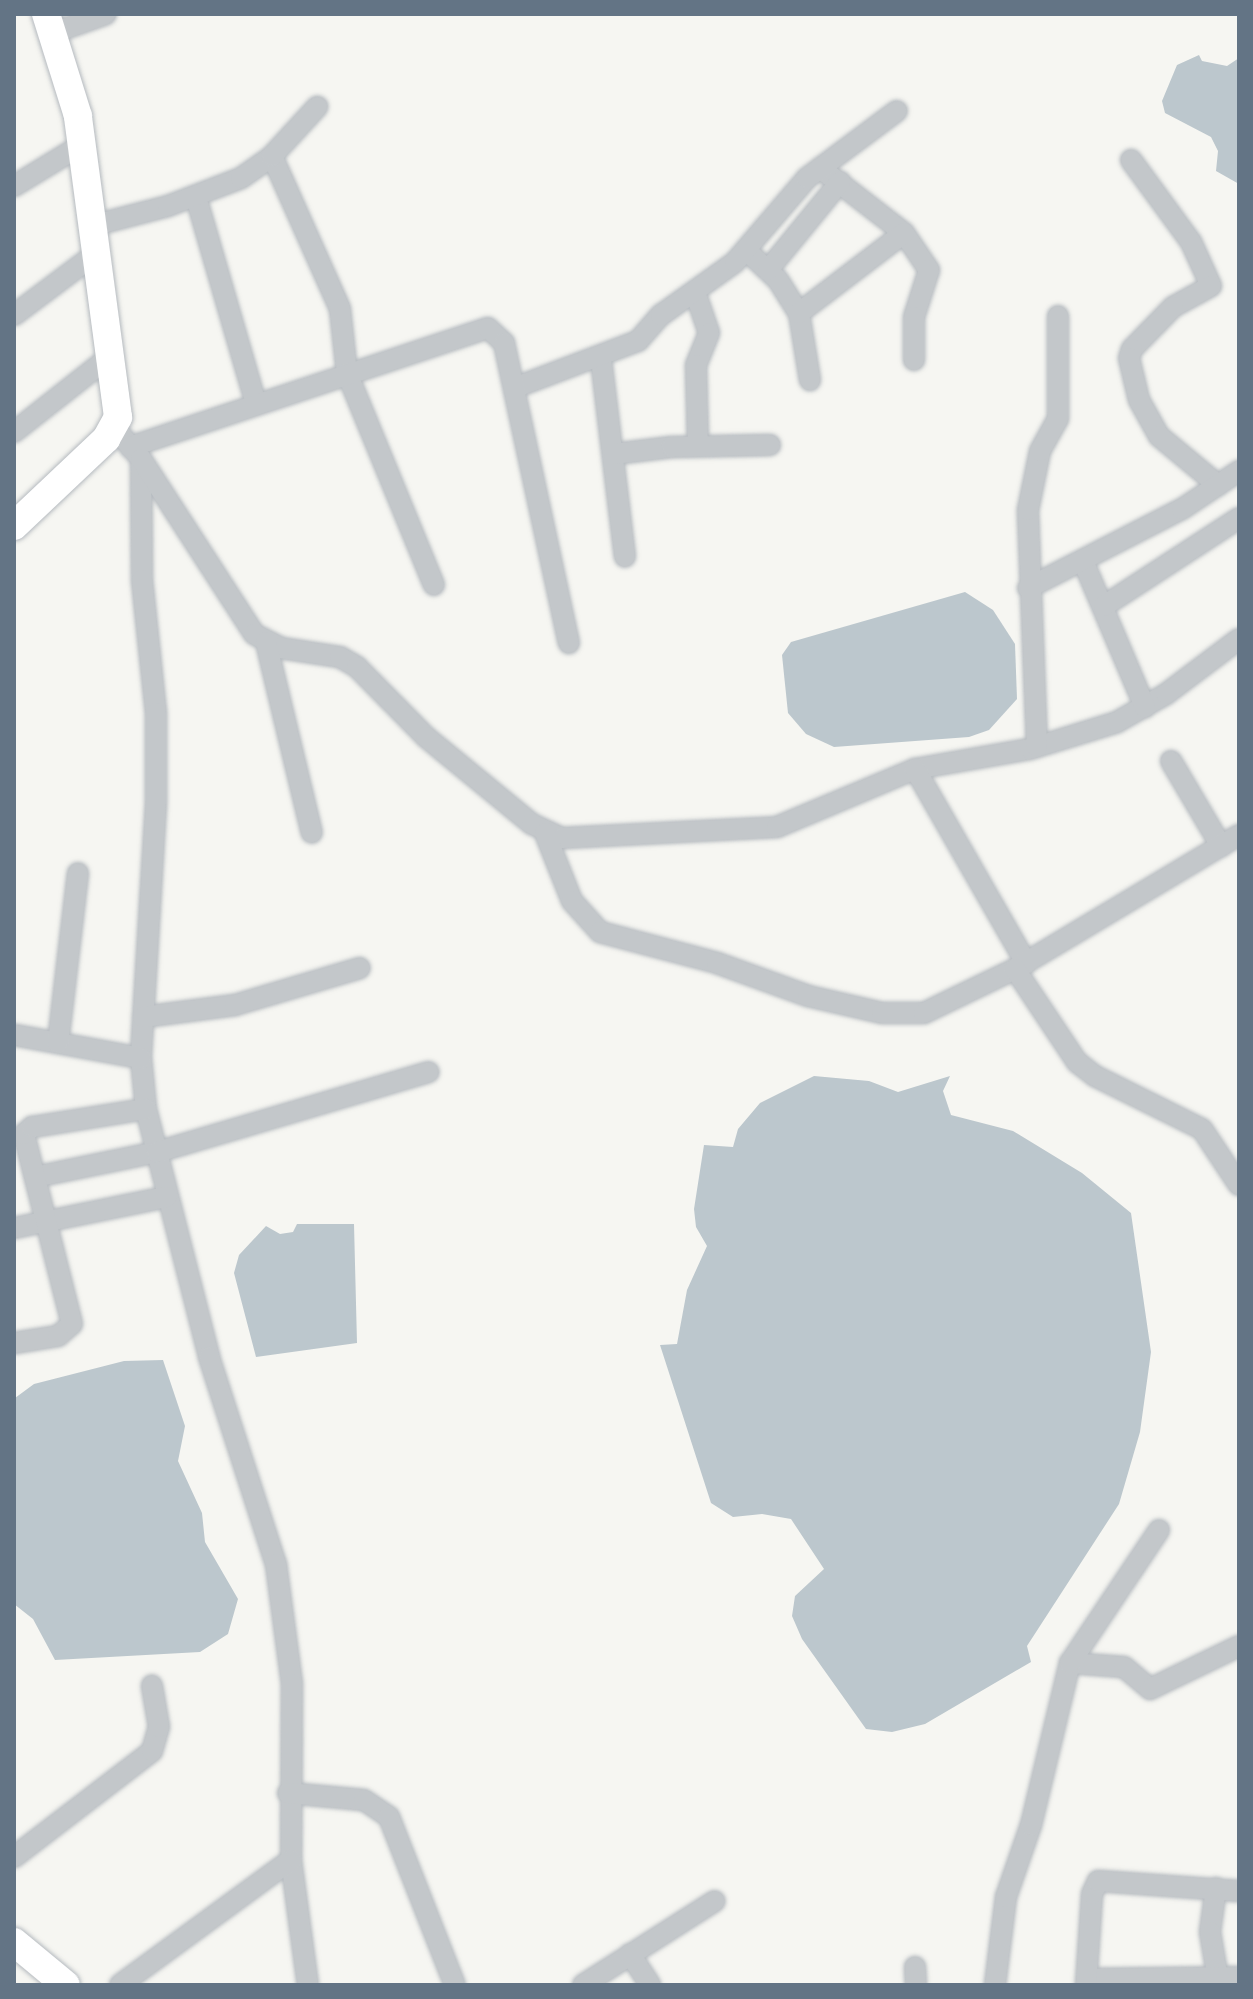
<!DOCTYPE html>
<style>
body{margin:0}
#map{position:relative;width:1253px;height:1999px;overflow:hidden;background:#f6f6f2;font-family:Raleway,sans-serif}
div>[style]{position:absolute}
.water>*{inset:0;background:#bcc7cd}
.roads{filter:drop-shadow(0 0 2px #b5babf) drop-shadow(0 0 2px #b5babf)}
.street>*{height:20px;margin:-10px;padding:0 10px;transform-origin:10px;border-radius:10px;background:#c3c7ca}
.secondary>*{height:28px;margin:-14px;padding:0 14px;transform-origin:14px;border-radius:14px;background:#fff}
span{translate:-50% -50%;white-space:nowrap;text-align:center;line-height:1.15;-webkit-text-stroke:8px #fff;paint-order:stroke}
.frame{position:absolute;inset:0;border:16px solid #637485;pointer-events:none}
</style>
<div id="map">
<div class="water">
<i style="clip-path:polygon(1199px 55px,1202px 61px,1227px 66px,1239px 58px,1239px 184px,1216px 171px,1218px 151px,1211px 137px,1165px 113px,1162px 101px,1177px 65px)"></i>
<i style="clip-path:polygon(965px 592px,993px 610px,1015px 644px,1017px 699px,989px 730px,969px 737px,834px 747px,806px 734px,788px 713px,782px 655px,791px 642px)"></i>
<i style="clip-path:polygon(814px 1076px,869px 1081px,898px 1092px,950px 1076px,943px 1091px,951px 1115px,1013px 1131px,1082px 1173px,1131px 1213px,1151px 1352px,1140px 1432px,1119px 1504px,1027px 1646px,1031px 1662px,925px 1724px,892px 1732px,866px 1729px,802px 1639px,792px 1616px,795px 1596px,824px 1569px,791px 1519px,762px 1514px,733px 1517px,711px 1503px,660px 1345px,677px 1344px,687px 1290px,707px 1246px,696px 1227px,694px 1209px,704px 1145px,733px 1147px,738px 1129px,760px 1103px)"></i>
<i style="clip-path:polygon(297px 1224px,354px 1224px,357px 1343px,256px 1357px,234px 1273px,239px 1255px,266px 1226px,280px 1234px,293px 1232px)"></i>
<i style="clip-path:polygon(163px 1360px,185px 1426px,178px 1461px,202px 1513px,205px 1542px,238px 1599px,228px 1634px,200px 1652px,55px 1660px,33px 1619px,14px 1604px,15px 1398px,34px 1384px,124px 1361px)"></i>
</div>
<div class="roads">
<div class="street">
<i style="left:53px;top:33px;width:56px;rotate:-19.7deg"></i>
<i style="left:272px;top:156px;width:167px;rotate:66deg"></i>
<i style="left:340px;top:309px;width:64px;rotate:83.8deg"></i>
<i style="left:347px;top:373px;width:229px;rotate:67.7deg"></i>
<i style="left:1131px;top:160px;width:102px;rotate:53.8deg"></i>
<i style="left:1191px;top:242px;width:48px;rotate:65.6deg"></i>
<i style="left:1211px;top:286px;width:43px;rotate:151.1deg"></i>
<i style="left:1173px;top:307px;width:59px;rotate:134.3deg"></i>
<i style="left:1132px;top:349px;width:9px;rotate:108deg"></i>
<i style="left:1129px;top:358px;width:43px;rotate:76.6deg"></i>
<i style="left:1139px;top:400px;width:41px;rotate:60.9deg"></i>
<i style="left:1159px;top:436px;width:77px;rotate:39.7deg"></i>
<i style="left:820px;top:168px;width:106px;rotate:37.7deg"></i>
<i style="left:904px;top:233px;width:45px;rotate:56deg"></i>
<i style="left:929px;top:270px;width:49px;rotate:107.7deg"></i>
<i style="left:914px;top:317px;width:43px;rotate:90deg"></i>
<i style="left:14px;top:186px;width:81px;rotate:-31.3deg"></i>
<i style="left:196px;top:197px;width:216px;rotate:73.8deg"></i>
<i style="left:95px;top:225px;width:75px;rotate:-14.6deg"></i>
<i style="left:168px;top:206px;width:78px;rotate:-21deg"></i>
<i style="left:241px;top:178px;width:38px;rotate:-35deg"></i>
<i style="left:272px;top:156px;width:67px;rotate:-47.4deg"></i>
<i style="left:747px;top:251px;width:42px;rotate:43.1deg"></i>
<i style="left:778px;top:280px;width:39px;rotate:58deg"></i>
<i style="left:799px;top:313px;width:68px;rotate:80.7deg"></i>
<i style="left:768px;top:270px;width:114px;rotate:-50.7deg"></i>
<i style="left:695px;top:292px;width:43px;rotate:71.1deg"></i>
<i style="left:709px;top:333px;width:35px;rotate:112deg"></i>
<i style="left:696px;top:365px;width:81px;rotate:88.6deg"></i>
<i style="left:799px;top:313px;width:132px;rotate:-37.3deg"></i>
<i style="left:14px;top:315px;width:105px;rotate:-36.9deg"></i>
<i style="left:601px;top:359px;width:199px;rotate:83.1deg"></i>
<i style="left:514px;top:388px;width:133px;rotate:-20.8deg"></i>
<i style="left:638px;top:341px;width:35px;rotate:-49deg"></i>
<i style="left:661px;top:315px;width:91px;rotate:-35.6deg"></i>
<i style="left:735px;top:262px;width:111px;rotate:-49.4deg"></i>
<i style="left:807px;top:178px;width:112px;rotate:-36.7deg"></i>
<i style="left:115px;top:428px;width:40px;rotate:50deg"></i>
<i style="left:141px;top:459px;width:121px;rotate:89.5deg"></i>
<i style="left:142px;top:580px;width:134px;rotate:84deg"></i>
<i style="left:156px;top:713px;width:90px;rotate:90deg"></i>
<i style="left:156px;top:803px;width:255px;rotate:93.4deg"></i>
<i style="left:141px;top:1058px;width:51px;rotate:84.4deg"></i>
<i style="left:146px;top:1109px;width:256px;rotate:75.7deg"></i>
<i style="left:209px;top:1357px;width:218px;rotate:72.1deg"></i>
<i style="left:276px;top:1564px;width:121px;rotate:82.4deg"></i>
<i style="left:292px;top:1684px;width:176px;rotate:90.3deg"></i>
<i style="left:291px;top:1860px;width:126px;rotate:82.3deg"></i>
<i style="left:14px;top:432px;width:125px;rotate:-38.2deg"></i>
<i style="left:130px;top:447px;width:377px;rotate:-18.4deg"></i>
<i style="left:488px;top:328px;width:22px;rotate:43deg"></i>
<i style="left:504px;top:343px;width:307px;rotate:77.8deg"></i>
<i style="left:614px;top:454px;width:58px;rotate:-6.9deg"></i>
<i style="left:672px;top:447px;width:98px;rotate:-1.2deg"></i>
<i style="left:141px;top:459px;width:208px;rotate:57.1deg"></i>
<i style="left:254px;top:634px;width:30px;rotate:27deg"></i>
<i style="left:281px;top:648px;width:60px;rotate:8.7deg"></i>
<i style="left:340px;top:657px;width:20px;rotate:30deg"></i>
<i style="left:357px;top:667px;width:98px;rotate:45.4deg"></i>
<i style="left:426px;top:737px;width:137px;rotate:39.4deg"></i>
<i style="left:532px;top:824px;width:33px;rotate:25deg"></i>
<i style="left:562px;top:838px;width:215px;rotate:-2.9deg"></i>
<i style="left:777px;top:827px;width:150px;rotate:-22.8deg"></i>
<i style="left:915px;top:769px;width:117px;rotate:-9.9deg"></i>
<i style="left:1030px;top:749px;width:91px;rotate:-17.2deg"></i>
<i style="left:1117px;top:722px;width:56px;rotate:-29.7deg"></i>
<i style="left:1166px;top:694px;width:91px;rotate:-37deg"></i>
<i style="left:1083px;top:561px;width:159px;rotate:67deg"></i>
<i style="left:1028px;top:588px;width:173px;rotate:-27.2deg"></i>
<i style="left:1182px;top:509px;width:69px;rotate:-33.7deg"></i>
<i style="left:1104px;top:606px;width:161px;rotate:-33.1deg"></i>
<i style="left:266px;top:642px;width:196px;rotate:76.5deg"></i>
<i style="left:1037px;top:747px;width:237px;rotate:-92.2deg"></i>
<i style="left:1028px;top:510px;width:60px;rotate:-78.5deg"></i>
<i style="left:1040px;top:451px;width:37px;rotate:-61deg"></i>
<i style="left:1058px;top:419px;width:103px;rotate:-90deg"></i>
<i style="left:1171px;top:761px;width:99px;rotate:59.5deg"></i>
<i style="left:915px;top:769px;width:224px;rotate:60.2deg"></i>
<i style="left:545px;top:833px;width:73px;rotate:68.3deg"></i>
<i style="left:572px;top:901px;width:42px;rotate:47.9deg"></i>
<i style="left:600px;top:932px;width:121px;rotate:14.8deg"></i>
<i style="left:717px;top:963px;width:97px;rotate:19.9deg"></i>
<i style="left:808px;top:996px;width:76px;rotate:12.9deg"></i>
<i style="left:882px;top:1013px;width:42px"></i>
<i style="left:924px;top:1013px;width:101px;rotate:-25.8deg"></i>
<i style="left:1015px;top:969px;width:261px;rotate:-30.9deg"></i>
<i style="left:1015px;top:969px;width:112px;rotate:56.3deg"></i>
<i style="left:1077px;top:1062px;width:23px;rotate:38deg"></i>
<i style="left:1095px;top:1076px;width:119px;rotate:26.4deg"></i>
<i style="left:1202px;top:1129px;width:67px;rotate:56.5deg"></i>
<i style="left:143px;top:1017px;width:93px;rotate:-7.4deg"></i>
<i style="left:235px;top:1005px;width:130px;rotate:-16.5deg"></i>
<i style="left:14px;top:1035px;width:129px;rotate:10.3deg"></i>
<i style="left:58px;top:1043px;width:171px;rotate:-83.3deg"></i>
<i style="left:35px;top:1177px;width:125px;rotate:-11.6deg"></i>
<i style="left:157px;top:1152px;width:283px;rotate:-16.4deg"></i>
<i style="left:14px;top:1228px;width:156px;rotate:-11.5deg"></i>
<i style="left:14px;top:1343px;width:45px;rotate:-9deg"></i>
<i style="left:58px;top:1336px;width:18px;rotate:-41deg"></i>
<i style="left:72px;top:1324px;width:196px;rotate:-104.2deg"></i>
<i style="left:24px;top:1134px;width:11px;rotate:-41deg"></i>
<i style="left:32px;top:1127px;width:115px;rotate:-9deg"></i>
<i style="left:1070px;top:1663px;width:54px;rotate:4.2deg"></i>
<i style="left:1124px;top:1667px;width:34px;rotate:40deg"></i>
<i style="left:1150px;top:1689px;width:99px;rotate:-25.8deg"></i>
<i style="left:288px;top:1793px;width:76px;rotate:5.3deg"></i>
<i style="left:364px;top:1800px;width:30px;rotate:34deg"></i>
<i style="left:389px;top:1817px;width:180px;rotate:68.6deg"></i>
<i style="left:14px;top:1857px;width:174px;rotate:-37.5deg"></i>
<i style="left:152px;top:1751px;width:25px;rotate:-74deg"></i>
<i style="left:159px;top:1727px;width:42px;rotate:-99.7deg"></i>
<i style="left:1216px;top:1888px;width:44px;rotate:97.8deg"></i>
<i style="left:1210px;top:1932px;width:54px;rotate:80.4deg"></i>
<i style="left:630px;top:1954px;width:37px;rotate:57deg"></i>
<i style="left:915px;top:1967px;width:18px;rotate:87deg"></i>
<i style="left:1087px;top:1979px;width:152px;rotate:-0.8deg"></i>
<i style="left:120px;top:1985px;width:212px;rotate:-36.2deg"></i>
<i style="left:583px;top:1985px;width:156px;rotate:-32.5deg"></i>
<i style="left:995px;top:1985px;width:89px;rotate:-82.9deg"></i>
<i style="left:1006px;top:1897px;width:76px;rotate:-70.9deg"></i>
<i style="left:1031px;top:1825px;width:167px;rotate:-76.5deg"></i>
<i style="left:1070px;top:1663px;width:160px;rotate:-56.2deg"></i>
<i style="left:1086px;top:1985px;width:91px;rotate:-86.2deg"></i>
<i style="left:1092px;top:1894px;width:14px;rotate:-65deg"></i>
<i style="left:1098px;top:1881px;width:141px;rotate:4.1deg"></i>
</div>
<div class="secondary">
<i style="left:14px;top:526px;width:127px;rotate:-43.4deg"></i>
<i style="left:106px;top:439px;width:25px;rotate:-61deg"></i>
<i style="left:118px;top:417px;width:304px;rotate:-97.6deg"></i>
<i style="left:78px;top:116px;width:107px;rotate:-107.4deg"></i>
<i style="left:14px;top:1942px;width:67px;rotate:39.6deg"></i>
</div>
</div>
<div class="frame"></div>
</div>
